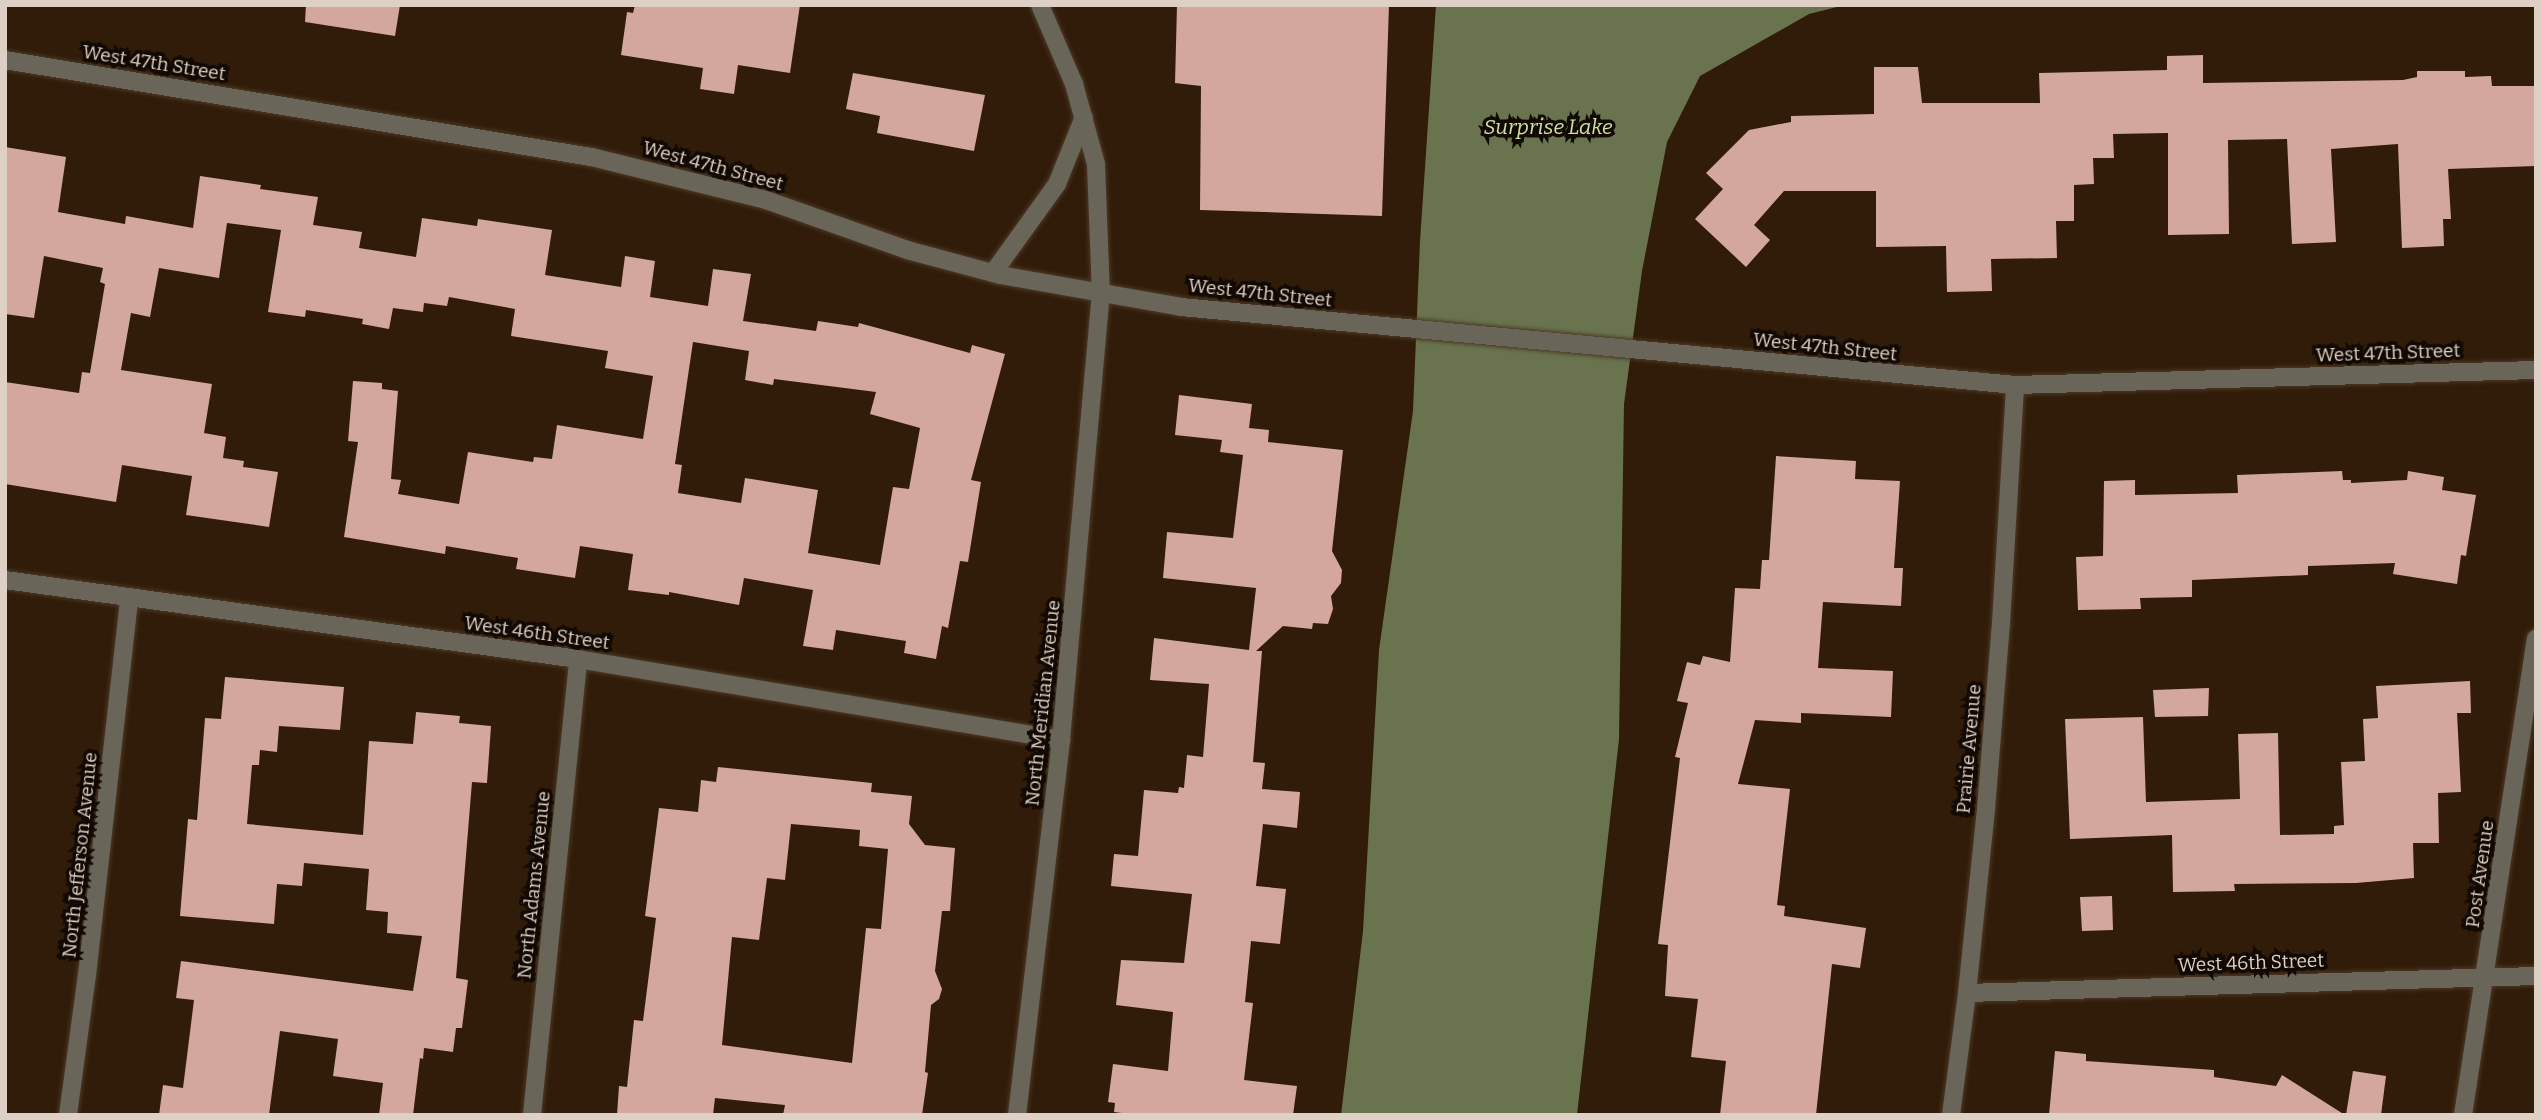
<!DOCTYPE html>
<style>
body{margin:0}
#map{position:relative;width:2541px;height:1120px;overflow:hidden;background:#311c09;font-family:Bitter,serif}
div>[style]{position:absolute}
.water>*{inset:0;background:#69744f}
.building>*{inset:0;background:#d3a69e}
.roads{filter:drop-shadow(0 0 2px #4d3927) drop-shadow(0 0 2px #4d3927)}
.minor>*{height:18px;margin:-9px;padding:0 9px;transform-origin:9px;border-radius:9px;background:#696558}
span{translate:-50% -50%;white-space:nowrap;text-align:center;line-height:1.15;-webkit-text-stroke:7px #120903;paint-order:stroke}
.street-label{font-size:19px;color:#ded0c5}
.water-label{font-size:21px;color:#cee1a1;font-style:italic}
.frame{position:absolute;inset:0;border:7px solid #ded0c5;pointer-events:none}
</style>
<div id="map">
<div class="water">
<i style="clip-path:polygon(1436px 5px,1845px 5px,1809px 14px,1700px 76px,1667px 142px,1642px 271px,1624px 404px,1619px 739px,1577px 1115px,1341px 1115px,1363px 931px,1379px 650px,1413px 411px,1420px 241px)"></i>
</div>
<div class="building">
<i style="clip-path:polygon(306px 5px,400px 5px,395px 36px,305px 22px)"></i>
<i style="clip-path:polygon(635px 5px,800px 5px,790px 73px,738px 65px,734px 94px,700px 89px,703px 68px,621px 55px,627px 12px,633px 13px)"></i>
<i style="clip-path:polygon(1177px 5px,1389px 5px,1382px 216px,1200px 210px,1201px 86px,1175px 83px)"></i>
<i style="clip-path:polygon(2203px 55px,2203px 83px,2403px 80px,2417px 77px,2417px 71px,2465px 71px,2465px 77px,2491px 76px,2492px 86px,2536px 86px,2536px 166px,2448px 169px,2451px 219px,2443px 219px,2444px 246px,2402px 248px,2398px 144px,2331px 149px,2336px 242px,2292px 244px,2287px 139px,2228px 140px,2229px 234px,2168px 235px,2168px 133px,2113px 134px,2114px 158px,2093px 158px,2094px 184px,2074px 185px,2074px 221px,2056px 221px,2057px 258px,1991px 259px,1992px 291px,1947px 292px,1946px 246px,1876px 247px,1876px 191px,1784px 191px,1754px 225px,1770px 240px,1746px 267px,1695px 219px,1723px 189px,1706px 173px,1749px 130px,1791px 122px,1791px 116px,1874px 114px,1874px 67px,1918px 67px,1922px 103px,2040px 103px,2039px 73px,2167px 70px,2167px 56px)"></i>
<i style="clip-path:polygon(853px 73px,985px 95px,974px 151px,877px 133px,880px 116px,846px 109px)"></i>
<i style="clip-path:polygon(evenodd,5px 147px,66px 157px,58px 212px,125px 224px,126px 216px,193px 228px,200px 176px,261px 185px,260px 189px,318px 197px,313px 225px,362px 232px,359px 248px,416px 257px,422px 218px,477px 226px,478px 219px,552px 230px,545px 275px,621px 287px,625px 256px,655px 261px,650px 297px,708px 306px,713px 269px,751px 274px,743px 321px,816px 331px,818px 321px,858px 327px,859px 323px,970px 353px,972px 345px,1005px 354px,971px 480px,981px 482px,968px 562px,960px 561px,948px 628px,942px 626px,936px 659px,904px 653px,906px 641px,836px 630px,833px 650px,803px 646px,813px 590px,744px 578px,739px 605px,669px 592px,669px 595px,628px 590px,633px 554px,580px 546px,575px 578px,516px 569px,518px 558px,446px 546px,445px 554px,344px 537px,358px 442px,348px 441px,353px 381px,382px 383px,382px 389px,398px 391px,391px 479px,401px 480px,398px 494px,459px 504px,468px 452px,533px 462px,534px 457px,552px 459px,557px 425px,643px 439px,653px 376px,605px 368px,608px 351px,511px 336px,515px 309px,449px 297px,447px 306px,424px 303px,423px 312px,393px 308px,389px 329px,362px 324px,363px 319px,306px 310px,305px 317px,268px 312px,281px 230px,227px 223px,219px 278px,159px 268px,150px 317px,131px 313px,121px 370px,212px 384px,204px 433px,226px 437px,223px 458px,244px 461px,243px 467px,278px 472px,269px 527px,186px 515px,192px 476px,122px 465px,116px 502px,5px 484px,5px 382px,79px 393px,82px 372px,90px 373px,105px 284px,100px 282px,103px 268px,44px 256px,34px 318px,5px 314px,5px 147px,693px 342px,749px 351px,745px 380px,773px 385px,774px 379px,876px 392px,870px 414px,920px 428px,909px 489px,893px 487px,880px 565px,808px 553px,818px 490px,745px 478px,741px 503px,678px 493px,682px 465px,675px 464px,693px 342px)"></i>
<i style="clip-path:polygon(1179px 395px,1252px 404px,1249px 428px,1269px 430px,1268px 442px,1343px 450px,1332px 551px,1342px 570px,1341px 583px,1331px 596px,1333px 609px,1328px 624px,1313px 623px,1312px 629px,1283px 626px,1256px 651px,1262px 651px,1253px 762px,1265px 763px,1262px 789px,1300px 792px,1297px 828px,1263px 824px,1256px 886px,1286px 889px,1280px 944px,1251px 941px,1245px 1002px,1253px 1003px,1244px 1080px,1297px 1086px,1293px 1115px,1137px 1115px,1114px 1112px,1115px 1103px,1108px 1102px,1113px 1064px,1168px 1071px,1173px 1012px,1116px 1005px,1121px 960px,1184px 963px,1192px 894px,1111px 886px,1114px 854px,1138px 856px,1144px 790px,1178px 793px,1179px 787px,1184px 788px,1187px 755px,1203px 757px,1209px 684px,1150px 680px,1154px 638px,1249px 650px,1256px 588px,1163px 578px,1167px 532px,1233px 538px,1243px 455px,1220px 452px,1222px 440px,1175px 435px)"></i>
<i style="clip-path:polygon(1776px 456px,1856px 461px,1855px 479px,1900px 481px,1894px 568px,1903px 568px,1901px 606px,1823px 602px,1818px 668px,1893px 671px,1891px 717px,1801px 713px,1801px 723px,1755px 720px,1738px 784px,1790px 789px,1777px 905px,1785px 906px,1784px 916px,1866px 928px,1860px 968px,1832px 964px,1816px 1115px,1720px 1115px,1726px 1061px,1691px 1057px,1698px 999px,1665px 996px,1668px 945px,1658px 944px,1680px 758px,1675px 757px,1688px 703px,1677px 701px,1687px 662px,1700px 665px,1703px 656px,1730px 662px,1735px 588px,1760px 589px,1762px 560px,1769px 560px)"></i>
<i style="clip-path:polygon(2342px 471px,2343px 480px,2351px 480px,2351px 483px,2407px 480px,2408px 471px,2444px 477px,2442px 490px,2476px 495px,2466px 556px,2461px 555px,2457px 584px,2393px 574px,2395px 563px,2308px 566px,2308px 575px,2192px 580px,2192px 597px,2140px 598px,2141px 609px,2078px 610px,2076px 557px,2103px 556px,2104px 481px,2135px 480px,2135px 495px,2238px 493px,2237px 475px)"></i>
<i style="clip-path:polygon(225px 677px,344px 687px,340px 730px,279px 726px,277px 752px,260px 750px,259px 765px,252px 765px,247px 824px,363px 835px,369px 741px,413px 744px,416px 712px,460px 716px,459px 723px,491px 726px,487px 783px,472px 782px,456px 978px,468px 980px,462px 1028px,456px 1028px,453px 1052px,424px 1048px,423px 1059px,420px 1058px,413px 1115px,379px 1115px,383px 1083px,333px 1076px,338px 1039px,280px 1031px,269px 1115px,159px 1115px,163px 1085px,183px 1088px,194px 1000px,176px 998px,181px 961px,413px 991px,422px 936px,387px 933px,388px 912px,366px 910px,369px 869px,304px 863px,302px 886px,277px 884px,274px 924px,180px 916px,188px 819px,197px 820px,205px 718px,221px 719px)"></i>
<i style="clip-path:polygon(2470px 681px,2471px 713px,2457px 713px,2461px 792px,2438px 793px,2439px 843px,2413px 843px,2414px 878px,2356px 883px,2234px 884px,2235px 891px,2173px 892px,2172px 835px,2070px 839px,2065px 719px,2143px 717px,2146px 802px,2240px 799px,2238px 734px,2278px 733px,2280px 835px,2334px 834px,2334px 826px,2344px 825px,2341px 762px,2365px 761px,2363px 719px,2378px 718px,2376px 686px)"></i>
<i style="clip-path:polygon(2209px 688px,2208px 716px,2155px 717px,2153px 690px)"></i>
<i style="clip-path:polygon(evenodd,718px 767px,872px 783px,871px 792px,912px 796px,909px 824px,925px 845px,955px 848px,950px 911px,942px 911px,935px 971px,942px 989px,939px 999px,931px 1005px,925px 1072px,928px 1073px,922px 1115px,783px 1115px,785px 1105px,715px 1098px,713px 1115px,617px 1115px,619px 1086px,627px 1087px,634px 1020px,643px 1021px,656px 918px,645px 916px,659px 808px,698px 812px,701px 780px,716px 782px,718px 767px,791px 824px,860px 830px,859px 846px,888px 849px,881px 929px,866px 928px,852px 1063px,722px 1045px,732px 937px,759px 940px,767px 878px,785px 880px,791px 824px)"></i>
<i style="clip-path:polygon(2112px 896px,2113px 930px,2082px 931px,2080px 897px)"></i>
<i style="clip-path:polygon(2055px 1051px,2086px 1054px,2086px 1061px,2214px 1070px,2214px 1077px,2276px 1086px,2282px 1075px,2345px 1115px,2049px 1115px)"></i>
<i style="clip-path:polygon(2353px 1071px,2386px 1076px,2381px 1115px,2346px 1115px)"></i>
</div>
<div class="roads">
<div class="minor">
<i style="left:5px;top:60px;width:594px;rotate:9.4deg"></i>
<i style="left:591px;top:157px;width:180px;rotate:13.8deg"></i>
<i style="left:766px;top:200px;width:150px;rotate:19.5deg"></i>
<i style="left:907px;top:250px;width:96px;rotate:15deg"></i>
<i style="left:1000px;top:275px;width:184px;rotate:10deg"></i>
<i style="left:1181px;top:307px;width:838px;rotate:5.34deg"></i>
<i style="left:2015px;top:385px;width:521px;rotate:-1.65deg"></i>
<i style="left:993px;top:273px;width:110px;rotate:-54.3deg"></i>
<i style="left:1057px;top:184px;width:72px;rotate:-68.1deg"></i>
<i style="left:5px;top:580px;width:578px;rotate:7.85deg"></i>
<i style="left:578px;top:659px;width:490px;rotate:9.5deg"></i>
<i style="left:1967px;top:993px;width:569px;rotate:-1.71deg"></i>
<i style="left:68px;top:1115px;width:141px;rotate:-82.3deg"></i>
<i style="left:87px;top:975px;width:378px;rotate:-83.6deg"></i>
<i style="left:532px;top:1115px;width:458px;rotate:-84.2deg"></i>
<i style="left:1017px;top:1115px;width:378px;rotate:-83.3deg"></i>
<i style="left:1061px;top:740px;width:447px;rotate:-84.9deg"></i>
<i style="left:1101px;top:295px;width:131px;rotate:-92.2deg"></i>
<i style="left:1096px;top:164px;width:83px;rotate:-105.4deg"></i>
<i style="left:1074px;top:84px;width:86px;rotate:-113.3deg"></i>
<i style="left:1951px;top:1115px;width:123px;rotate:-82.5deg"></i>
<i style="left:1967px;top:993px;width:185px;rotate:-84.1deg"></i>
<i style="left:1986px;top:809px;width:187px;rotate:-85.4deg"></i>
<i style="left:2001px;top:623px;width:238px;rotate:-86.6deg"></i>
<i style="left:2463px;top:1115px;width:482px;rotate:-81.3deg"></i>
</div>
</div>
<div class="street-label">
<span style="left:154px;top:63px;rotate:9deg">West 47th Street</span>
<span style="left:713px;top:166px;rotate:15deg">West 47th Street</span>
<span style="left:1260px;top:293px;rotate:6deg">West 47th Street</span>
<span style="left:1825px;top:347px;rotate:6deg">West 47th Street</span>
<span style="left:2388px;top:353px;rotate:-2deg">West 47th Street</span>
<span style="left:537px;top:633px;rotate:8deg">West 46th Street</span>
<span style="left:1043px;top:703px;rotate:-84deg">North Meridian Avenue</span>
<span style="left:1969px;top:749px;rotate:-85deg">Prairie Avenue</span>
<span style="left:80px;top:855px;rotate:-84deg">North Jefferson Avenue</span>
<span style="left:2480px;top:874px;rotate:-82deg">Post Avenue</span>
<span style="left:534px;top:885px;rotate:-84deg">North Adams Avenue</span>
<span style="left:2251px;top:963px;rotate:-2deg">West 46th Street</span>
</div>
<div class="water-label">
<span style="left:1548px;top:127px">Surprise Lake</span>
</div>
<div class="frame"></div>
</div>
